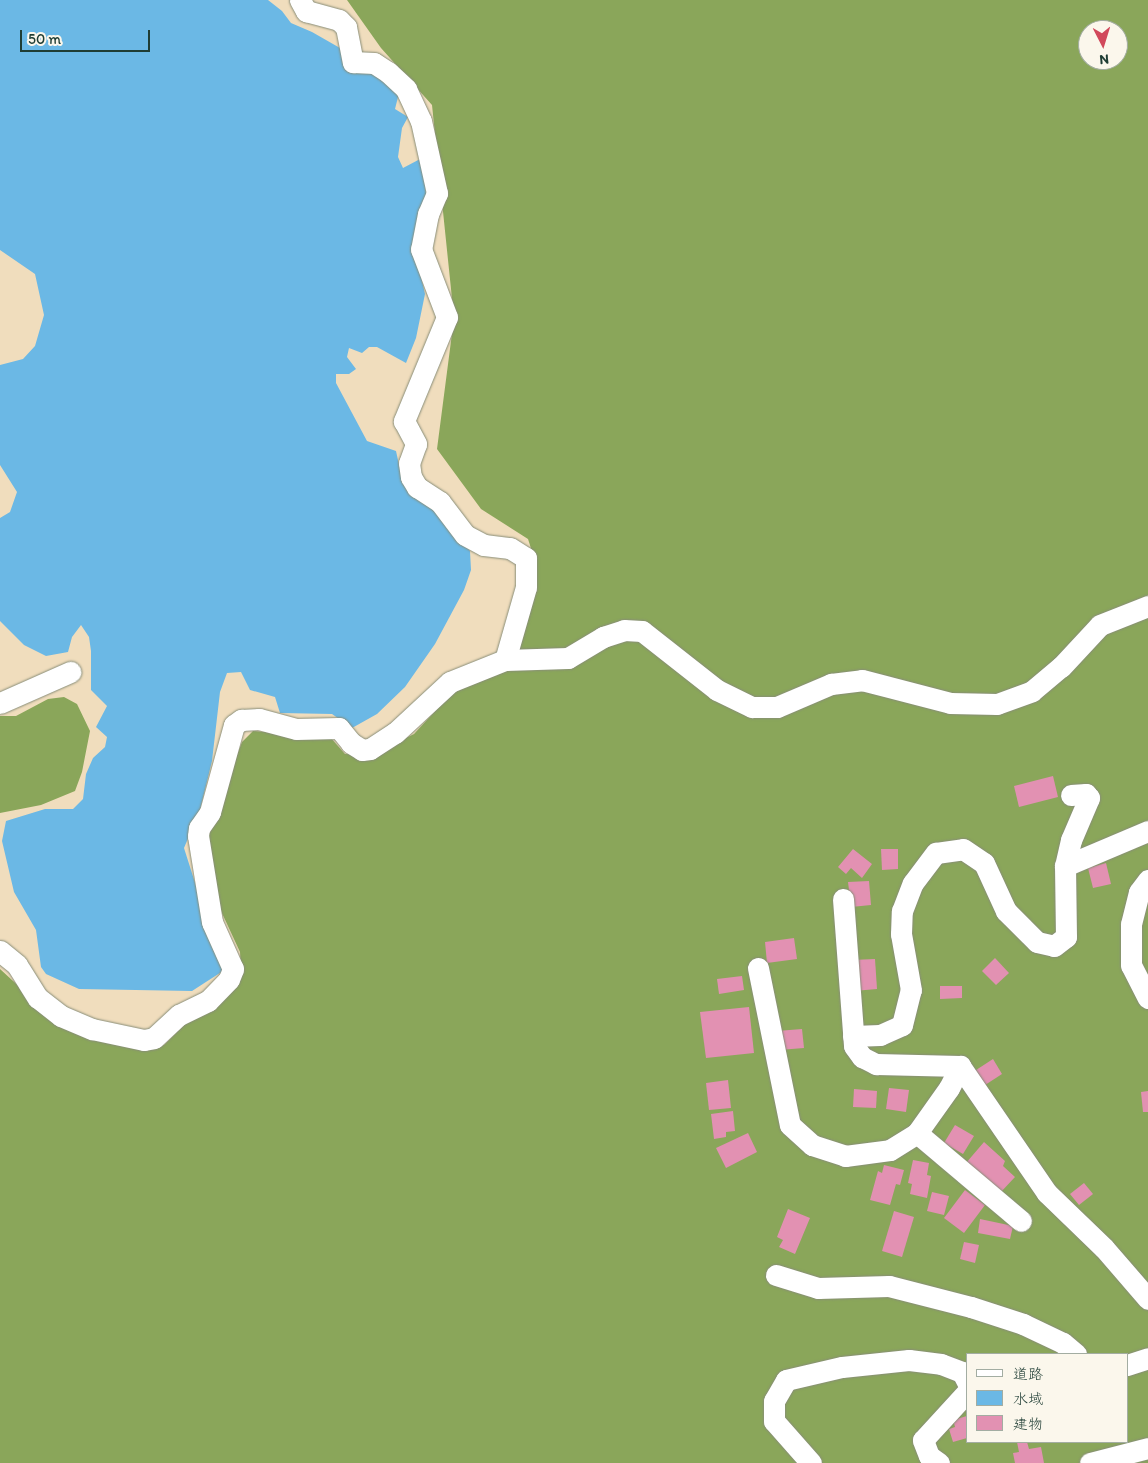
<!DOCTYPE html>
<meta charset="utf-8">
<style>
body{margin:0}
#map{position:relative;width:1148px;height:1463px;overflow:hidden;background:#f0ddbd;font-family:Itim,"Klee One",sans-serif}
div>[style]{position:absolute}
.forest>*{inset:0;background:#8aa65a}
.water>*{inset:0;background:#6bb8e5}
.building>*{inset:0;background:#e291b2}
.roads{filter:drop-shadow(0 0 1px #888d78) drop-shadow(0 0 1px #888d78)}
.minor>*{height:21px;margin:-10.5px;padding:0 10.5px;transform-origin:10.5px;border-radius:10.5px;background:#fff}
span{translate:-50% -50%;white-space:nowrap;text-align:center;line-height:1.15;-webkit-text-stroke:5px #fbf7ec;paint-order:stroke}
.legend{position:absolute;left:966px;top:1353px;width:162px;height:90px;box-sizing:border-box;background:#fbf7ec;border:1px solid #a3ada2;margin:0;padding:6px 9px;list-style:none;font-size:15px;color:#1f3d34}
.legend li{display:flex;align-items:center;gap:10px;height:25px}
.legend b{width:25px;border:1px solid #a3ada2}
.north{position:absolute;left:1078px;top:20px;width:50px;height:50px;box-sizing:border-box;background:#fbf7ec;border:1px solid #a3ada2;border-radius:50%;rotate:175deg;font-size:14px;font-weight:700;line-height:20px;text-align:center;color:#1f3d34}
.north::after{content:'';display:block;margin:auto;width:18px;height:22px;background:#d1495b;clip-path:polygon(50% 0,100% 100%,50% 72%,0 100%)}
.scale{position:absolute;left:20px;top:30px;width:130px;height:22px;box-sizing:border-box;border:2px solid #1f3d34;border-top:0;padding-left:6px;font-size:15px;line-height:18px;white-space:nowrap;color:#1f3d34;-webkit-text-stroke:4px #fbf7ec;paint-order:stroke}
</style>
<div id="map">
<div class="forest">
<i style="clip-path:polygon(evenodd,347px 0,1148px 0,1148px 1463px,0 1463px,0 969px,50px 1015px,155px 1047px,164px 1045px,241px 969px,240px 952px,221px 911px,207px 839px,219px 813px,227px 781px,242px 742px,253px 731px,331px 738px,345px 754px,372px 755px,414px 734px,450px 695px,516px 659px,537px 567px,528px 539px,481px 509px,437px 449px,454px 318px,432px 105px,381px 48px,347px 0,1088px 30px,1118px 30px,1118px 60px,1088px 60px,1088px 30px,347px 0,967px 1354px,1127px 1354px,1127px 1442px,967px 1442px,967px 1354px)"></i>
<i style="clip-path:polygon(64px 697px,77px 704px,90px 731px,82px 772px,75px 791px,41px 805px,0 813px,0 716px,16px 716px,48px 699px)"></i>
</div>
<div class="water">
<i style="clip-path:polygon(0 0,268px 0,282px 11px,291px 23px,312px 32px,375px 68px,400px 89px,395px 109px,408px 117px,402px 128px,398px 157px,403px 168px,422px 158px,427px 202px,417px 258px,425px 294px,416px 338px,406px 363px,377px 347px,369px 347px,362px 353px,349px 348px,347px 357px,356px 369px,349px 374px,336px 374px,336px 383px,367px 441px,396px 451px,403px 483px,430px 504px,470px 551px,471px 570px,464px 590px,435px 644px,405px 687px,377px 714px,352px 728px,332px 714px,280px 713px,275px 697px,250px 690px,241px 672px,227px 673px,220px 692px,212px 761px,200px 810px,184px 848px,223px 971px,192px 991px,79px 989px,46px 974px,41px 967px,36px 930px,14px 892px,2px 841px,6px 821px,45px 809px,73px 809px,83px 799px,86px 774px,93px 758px,105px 747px,107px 737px,96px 727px,107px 706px,91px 690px,91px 651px,89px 637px,81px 625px,72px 637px,68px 652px,46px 656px,24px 645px,0 621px,0 518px,10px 512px,17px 492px,0 465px,0 365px,23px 359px,35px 346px,44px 315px,35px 274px,0 250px)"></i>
</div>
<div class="building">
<i style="clip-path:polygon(1053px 776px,1058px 797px,1019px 807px,1014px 786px)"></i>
<i style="clip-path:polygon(853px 849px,872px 864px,862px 878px,851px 868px,846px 874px,838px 867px)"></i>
<i style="clip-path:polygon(881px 849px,898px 849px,898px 869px,882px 870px)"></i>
<i style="clip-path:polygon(1106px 863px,1111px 884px,1093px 888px,1088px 868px)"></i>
<i style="clip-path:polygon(869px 881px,871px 905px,851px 907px,848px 882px)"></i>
<i style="clip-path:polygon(794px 938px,797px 959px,767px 963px,765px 942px)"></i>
<i style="clip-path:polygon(995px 958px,1009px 973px,996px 985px,982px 971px)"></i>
<i style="clip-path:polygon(875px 959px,877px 989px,854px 991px,852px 960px)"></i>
<i style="clip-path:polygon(742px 976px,744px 990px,719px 994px,717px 979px)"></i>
<i style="clip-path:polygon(940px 986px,962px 986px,962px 998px,940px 999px)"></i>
<i style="clip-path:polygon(749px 1007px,754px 1053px,706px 1058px,700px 1012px)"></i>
<i style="clip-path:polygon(802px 1029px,804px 1048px,779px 1050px,777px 1031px)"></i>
<i style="clip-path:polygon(993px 1059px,1002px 1074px,982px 1087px,973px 1072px)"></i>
<i style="clip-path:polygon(728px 1080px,731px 1108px,709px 1110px,706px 1083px)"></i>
<i style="clip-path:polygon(889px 1088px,909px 1090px,906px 1112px,886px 1109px)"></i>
<i style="clip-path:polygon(854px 1089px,877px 1091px,876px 1108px,853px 1107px)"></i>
<i style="clip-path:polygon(1148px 1091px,1148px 1112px,1143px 1112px,1141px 1092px)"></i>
<i style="clip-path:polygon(733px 1111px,735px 1131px,726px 1132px,726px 1137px,714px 1139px,711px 1114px)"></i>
<i style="clip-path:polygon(955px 1125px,974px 1136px,963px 1154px,944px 1143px)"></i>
<i style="clip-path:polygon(748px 1133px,757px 1152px,726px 1168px,716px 1148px)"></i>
<i style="clip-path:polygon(984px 1142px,1005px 1161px,1003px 1166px,1015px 1177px,1000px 1193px,966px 1163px)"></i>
<i style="clip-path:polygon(913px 1160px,929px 1163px,927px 1175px,931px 1176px,927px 1198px,910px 1194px,912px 1184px,908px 1183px)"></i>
<i style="clip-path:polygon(884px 1165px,904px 1170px,900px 1185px,896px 1184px,890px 1205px,870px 1200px,878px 1171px,882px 1173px)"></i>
<i style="clip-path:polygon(1084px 1183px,1093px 1194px,1079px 1205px,1070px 1194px)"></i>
<i style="clip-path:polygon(965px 1190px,985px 1205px,964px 1233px,944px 1218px)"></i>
<i style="clip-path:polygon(932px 1192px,949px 1196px,944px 1215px,927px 1211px)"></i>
<i style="clip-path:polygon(788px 1209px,810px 1218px,795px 1254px,779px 1247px,783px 1240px,777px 1237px)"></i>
<i style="clip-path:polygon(894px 1211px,914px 1217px,902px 1257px,882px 1251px)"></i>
<i style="clip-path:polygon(980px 1219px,1013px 1226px,1010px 1239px,978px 1233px)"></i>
<i style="clip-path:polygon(964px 1242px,979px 1245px,975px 1263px,960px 1259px)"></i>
<i style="clip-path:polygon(967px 1416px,967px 1438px,953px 1442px,949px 1429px,955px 1427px,953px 1420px)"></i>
<i style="clip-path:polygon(1017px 1442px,1027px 1442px,1029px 1449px,1041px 1447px,1044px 1463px,1015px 1463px,1013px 1453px,1019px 1452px)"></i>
</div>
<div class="roads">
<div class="minor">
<i style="left:300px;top:0;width:13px;rotate:61deg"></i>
<i style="left:306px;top:11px;width:34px;rotate:15deg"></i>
<i style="left:339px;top:20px;width:10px;rotate:45deg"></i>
<i style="left:346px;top:27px;width:36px;rotate:79deg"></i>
<i style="left:353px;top:62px;width:21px;rotate:3deg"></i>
<i style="left:374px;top:63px;width:17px;rotate:33deg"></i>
<i style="left:388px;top:72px;width:25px;rotate:43deg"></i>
<i style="left:406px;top:89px;width:35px;rotate:65deg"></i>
<i style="left:421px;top:121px;width:74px;rotate:77.5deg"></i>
<i style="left:437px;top:193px;width:23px;rotate:113deg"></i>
<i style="left:428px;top:214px;width:36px;rotate:101deg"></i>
<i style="left:421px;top:249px;width:73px;rotate:69.1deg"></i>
<i style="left:447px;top:317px;width:113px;rotate:112.5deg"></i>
<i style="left:404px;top:421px;width:26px;rotate:62deg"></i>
<i style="left:416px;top:444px;width:20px;rotate:110deg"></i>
<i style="left:409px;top:463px;width:14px;rotate:82deg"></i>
<i style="left:411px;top:477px;width:12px;rotate:59deg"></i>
<i style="left:417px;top:487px;width:27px;rotate:33deg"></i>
<i style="left:440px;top:502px;width:41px;rotate:52.9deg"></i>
<i style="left:465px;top:535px;width:21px;rotate:28deg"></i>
<i style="left:484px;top:545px;width:26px;rotate:7deg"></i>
<i style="left:510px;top:548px;width:19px;rotate:32deg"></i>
<i style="left:526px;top:558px;width:29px;rotate:90deg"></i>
<i style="left:526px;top:587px;width:76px;rotate:106deg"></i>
<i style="left:0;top:703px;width:77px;rotate:-23.9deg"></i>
<i style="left:1065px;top:866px;width:27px;rotate:-77deg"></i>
<i style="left:1071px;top:840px;width:46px;rotate:-66.8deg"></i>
<i style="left:1089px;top:798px;width:5px;rotate:-127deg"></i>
<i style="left:1086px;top:794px;width:15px;rotate:176deg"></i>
<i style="left:1148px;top:880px;width:15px;rotate:127deg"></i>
<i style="left:1139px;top:892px;width:33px;rotate:104deg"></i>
<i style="left:1131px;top:924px;width:41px;rotate:90deg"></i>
<i style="left:1131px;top:965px;width:37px;rotate:63deg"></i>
<i style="left:843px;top:899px;width:147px;rotate:85.7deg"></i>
<i style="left:854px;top:1046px;width:14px;rotate:54deg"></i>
<i style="left:862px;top:1057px;width:16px;rotate:27deg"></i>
<i style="left:876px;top:1064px;width:84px;rotate:1.4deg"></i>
<i style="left:0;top:951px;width:22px;rotate:39deg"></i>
<i style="left:17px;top:965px;width:39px;rotate:58deg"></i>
<i style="left:38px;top:998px;width:29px;rotate:38deg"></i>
<i style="left:61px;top:1016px;width:34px;rotate:23deg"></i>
<i style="left:92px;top:1029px;width:53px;rotate:11.9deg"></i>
<i style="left:144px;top:1040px;width:10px;rotate:-11deg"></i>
<i style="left:154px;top:1038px;width:34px;rotate:-43deg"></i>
<i style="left:179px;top:1015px;width:32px;rotate:-26deg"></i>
<i style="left:208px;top:1001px;width:30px;rotate:-46deg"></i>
<i style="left:229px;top:979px;width:11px;rotate:-68deg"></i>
<i style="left:233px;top:969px;width:51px;rotate:-114.1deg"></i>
<i style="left:212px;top:922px;width:87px;rotate:-99.2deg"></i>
<i style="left:198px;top:836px;width:8px;rotate:-83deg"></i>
<i style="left:199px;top:828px;width:19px;rotate:-55deg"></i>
<i style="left:210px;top:812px;width:90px;rotate:-74.6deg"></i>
<i style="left:234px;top:725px;width:9px;rotate:-36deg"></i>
<i style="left:241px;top:720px;width:18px;rotate:-3deg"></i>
<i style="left:259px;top:719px;width:38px;rotate:15deg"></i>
<i style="left:296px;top:729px;width:43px;rotate:-1.3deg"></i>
<i style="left:339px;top:728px;width:19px;rotate:51deg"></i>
<i style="left:351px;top:743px;width:13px;rotate:32deg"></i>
<i style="left:362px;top:750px;width:8px;rotate:-7deg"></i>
<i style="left:370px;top:749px;width:30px;rotate:-33deg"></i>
<i style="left:395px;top:733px;width:75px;rotate:-42.8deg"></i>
<i style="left:450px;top:682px;width:59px;rotate:-21.8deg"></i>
<i style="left:505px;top:660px;width:63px;rotate:-1.8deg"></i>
<i style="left:568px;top:658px;width:41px;rotate:-31deg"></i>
<i style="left:603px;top:637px;width:22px;rotate:-18deg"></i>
<i style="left:624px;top:630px;width:18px;rotate:3deg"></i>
<i style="left:642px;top:631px;width:95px;rotate:38.2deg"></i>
<i style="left:717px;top:690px;width:39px;rotate:26deg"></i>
<i style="left:752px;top:707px;width:25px"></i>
<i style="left:777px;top:707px;width:59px;rotate:-23.1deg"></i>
<i style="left:831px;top:684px;width:31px;rotate:-7deg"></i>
<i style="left:862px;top:680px;width:91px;rotate:14.6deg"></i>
<i style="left:950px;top:703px;width:47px;rotate:1.2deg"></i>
<i style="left:997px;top:704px;width:37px;rotate:-20deg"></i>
<i style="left:1032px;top:691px;width:38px;rotate:-40deg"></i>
<i style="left:1061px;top:667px;width:57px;rotate:-47.1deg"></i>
<i style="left:1100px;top:625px;width:52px;rotate:-21.6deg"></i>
<i style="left:758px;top:968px;width:160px;rotate:78.5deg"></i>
<i style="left:790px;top:1125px;width:30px;rotate:42deg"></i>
<i style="left:812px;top:1145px;width:35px;rotate:18deg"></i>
<i style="left:845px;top:1156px;width:45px;rotate:-7.6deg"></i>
<i style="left:890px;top:1150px;width:32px;rotate:-32deg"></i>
<i style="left:917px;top:1133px;width:55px;rotate:-54.6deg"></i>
<i style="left:949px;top:1088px;width:25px;rotate:-63deg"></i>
<i style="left:853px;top:1036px;width:27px;rotate:-2deg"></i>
<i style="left:880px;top:1035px;width:24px;rotate:-24deg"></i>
<i style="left:902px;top:1025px;width:36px;rotate:-76deg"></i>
<i style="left:911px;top:990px;width:57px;rotate:-100.1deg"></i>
<i style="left:901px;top:934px;width:23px;rotate:-88deg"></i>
<i style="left:902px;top:911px;width:30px;rotate:-69deg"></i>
<i style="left:913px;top:883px;width:38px;rotate:-53deg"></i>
<i style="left:936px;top:853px;width:27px;rotate:-8deg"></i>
<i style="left:963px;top:849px;width:25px;rotate:34deg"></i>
<i style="left:984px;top:863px;width:53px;rotate:65.4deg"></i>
<i style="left:1006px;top:911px;width:44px;rotate:45deg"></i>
<i style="left:1037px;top:942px;width:17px;rotate:13deg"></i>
<i style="left:1054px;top:946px;width:15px;rotate:-37deg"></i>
<i style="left:1066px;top:937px;width:71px;rotate:-90.8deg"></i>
<i style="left:1065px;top:866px;width:90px;rotate:-22.9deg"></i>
<i style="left:960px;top:1066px;width:154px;rotate:55.6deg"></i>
<i style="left:1047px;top:1193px;width:79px;rotate:44deg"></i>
<i style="left:1104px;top:1248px;width:67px;rotate:49.2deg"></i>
<i style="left:917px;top:1133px;width:136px;rotate:40.2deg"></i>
<i style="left:776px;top:1275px;width:44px;rotate:17.2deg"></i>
<i style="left:818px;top:1288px;width:71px;rotate:-1.6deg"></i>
<i style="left:889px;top:1286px;width:85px;rotate:14.4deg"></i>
<i style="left:971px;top:1307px;width:55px;rotate:18.1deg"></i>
<i style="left:1023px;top:1324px;width:44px;rotate:25.4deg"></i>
<i style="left:1063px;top:1343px;width:17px;rotate:40deg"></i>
<i style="left:1127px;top:1365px;width:22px;rotate:-18deg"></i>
<i style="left:811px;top:1463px;width:56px;rotate:-131.4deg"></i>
<i style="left:774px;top:1421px;width:20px;rotate:-90deg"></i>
<i style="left:774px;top:1401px;width:24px;rotate:-60deg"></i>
<i style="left:786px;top:1380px;width:57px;rotate:-13.1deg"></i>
<i style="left:842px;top:1367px;width:67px;rotate:-6deg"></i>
<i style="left:909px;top:1360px;width:32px;rotate:7deg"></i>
<i style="left:941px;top:1364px;width:22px;rotate:21deg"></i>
<i style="left:962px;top:1372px;width:11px;rotate:63deg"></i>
<i style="left:939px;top:1463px;width:12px;rotate:-145deg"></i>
<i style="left:929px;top:1456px;width:17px;rotate:-111deg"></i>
<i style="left:923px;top:1440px;width:65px;rotate:-47.5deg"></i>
<i style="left:1090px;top:1463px;width:60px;rotate:-14.5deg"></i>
</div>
</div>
<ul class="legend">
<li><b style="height:6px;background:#fff"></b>道路</li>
<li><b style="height:14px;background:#6bb8e5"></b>水域</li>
<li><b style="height:14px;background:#e291b2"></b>建物</li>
</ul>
<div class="north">N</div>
<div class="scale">50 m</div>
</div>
